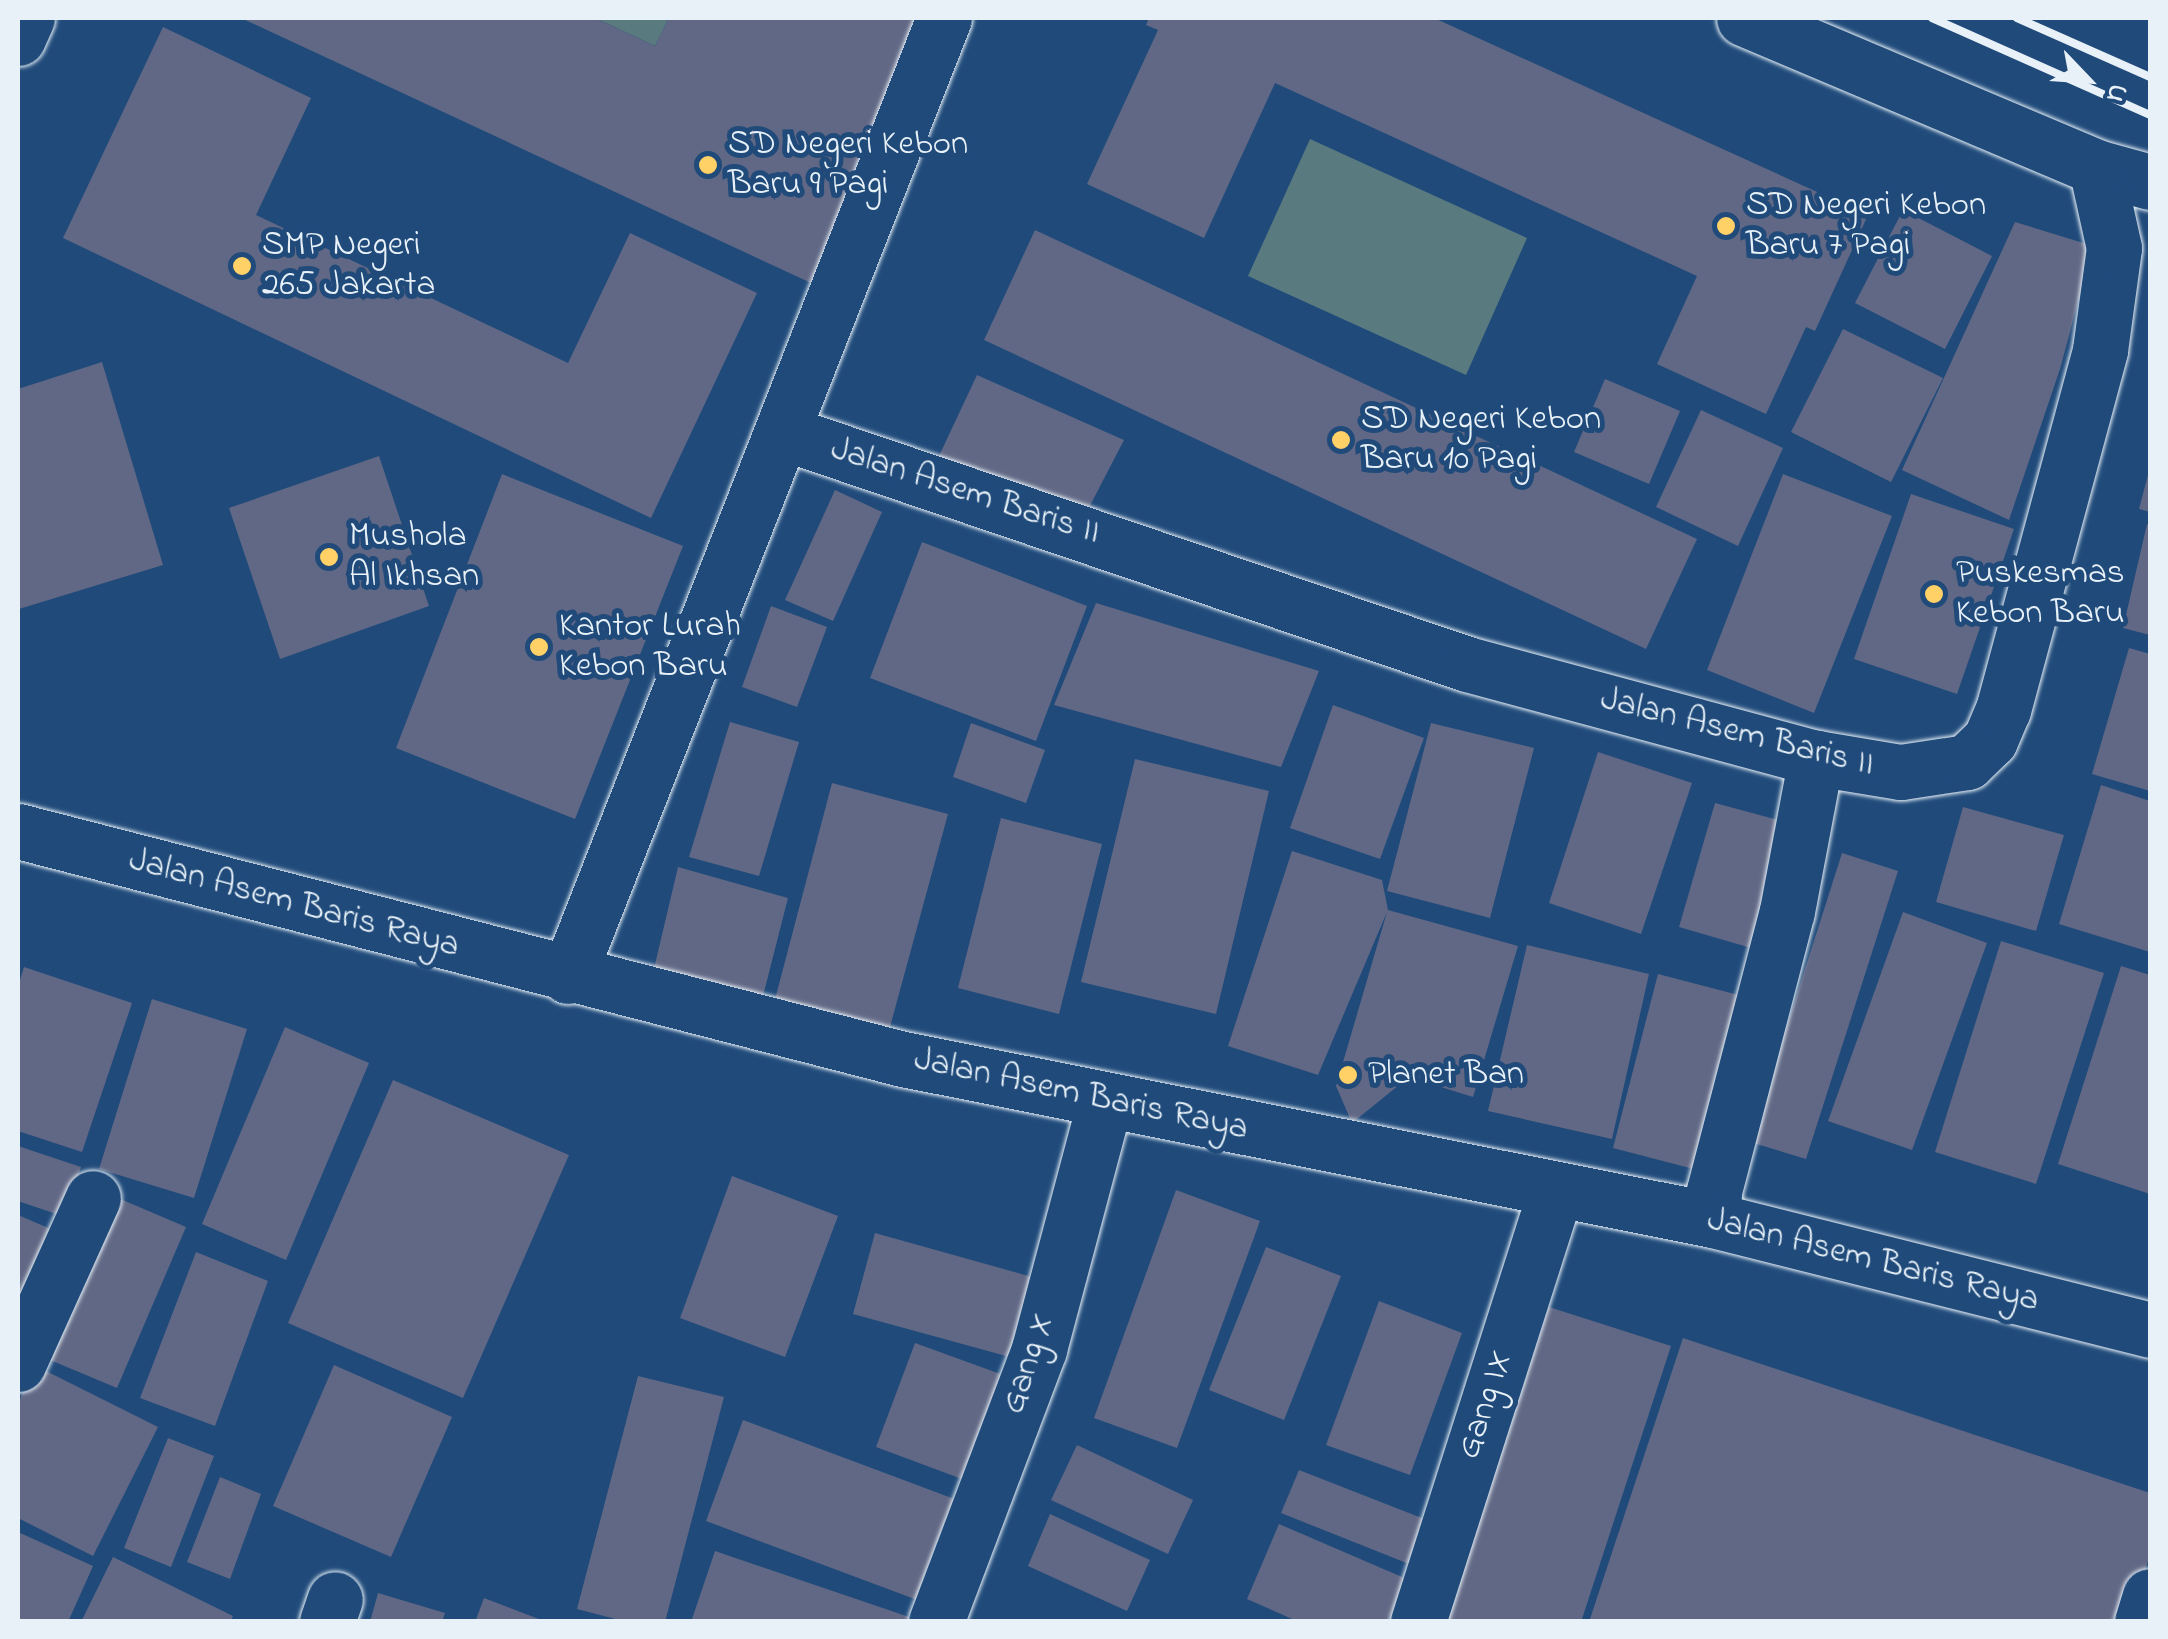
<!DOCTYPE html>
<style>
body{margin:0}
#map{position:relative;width:2168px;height:1639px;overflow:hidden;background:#1f4a7a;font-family:"Indie Flower",sans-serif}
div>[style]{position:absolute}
.green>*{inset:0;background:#597a7f}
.building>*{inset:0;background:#616885}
.roads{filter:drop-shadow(0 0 2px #e8f1f8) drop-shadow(0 0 2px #e8f1f8)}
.minor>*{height:55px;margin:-27.5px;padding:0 27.5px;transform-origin:27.5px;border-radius:27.5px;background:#1f4a7a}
.tertiary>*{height:55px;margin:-27.5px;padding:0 27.5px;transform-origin:27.5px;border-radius:27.5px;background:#1f4a7a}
.rail>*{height:8px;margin:-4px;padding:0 4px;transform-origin:4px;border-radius:4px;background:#e8f1f8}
.dots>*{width:28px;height:28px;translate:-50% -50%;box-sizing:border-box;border:5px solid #1f4a7a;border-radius:50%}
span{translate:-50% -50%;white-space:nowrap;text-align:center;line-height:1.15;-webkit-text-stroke:10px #1f4a7a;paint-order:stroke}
.poi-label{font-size:35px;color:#e8f1f8}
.left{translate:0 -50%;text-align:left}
.street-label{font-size:35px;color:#e8f1f8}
.frame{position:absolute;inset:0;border:20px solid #e8f1f8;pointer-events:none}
.north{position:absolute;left:2038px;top:30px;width:100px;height:100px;-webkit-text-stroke:8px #1f4a7a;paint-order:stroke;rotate:115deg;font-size:28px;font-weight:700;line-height:40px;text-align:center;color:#e8f1f8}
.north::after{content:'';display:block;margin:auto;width:35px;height:45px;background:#e8f1f8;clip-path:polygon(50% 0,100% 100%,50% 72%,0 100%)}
</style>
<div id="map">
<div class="green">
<i style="clip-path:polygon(595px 18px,669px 18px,655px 46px)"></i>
<i style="clip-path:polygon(1310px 139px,1527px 238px,1466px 375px,1248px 276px)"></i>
</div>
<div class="building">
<i style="clip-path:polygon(241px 18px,595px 18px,655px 46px,669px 18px,919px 18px,811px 283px)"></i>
<i style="clip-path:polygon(1149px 18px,1434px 18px,1868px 215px,1815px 331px,1806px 327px,1766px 414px,1657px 364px,1697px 276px,1275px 83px,1204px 238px,1087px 184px,1158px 30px,1146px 25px)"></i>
<i style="clip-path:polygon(163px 27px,311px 98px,256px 215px,568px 363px,630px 233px,757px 293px,651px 518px,63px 238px)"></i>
<i style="clip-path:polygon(1903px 210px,1992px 256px,1945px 349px,1855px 303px)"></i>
<i style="clip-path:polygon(2015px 222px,2093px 246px,2060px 369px,2009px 520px,1902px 470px)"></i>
<i style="clip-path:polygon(1035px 230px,1697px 539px,1646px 649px,984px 340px)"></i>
<i style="clip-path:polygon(1843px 329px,1943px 378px,1891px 482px,1791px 432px)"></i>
<i style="clip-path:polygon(102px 362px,163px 565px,19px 609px,18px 389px)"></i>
<i style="clip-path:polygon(977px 375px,1124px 440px,1080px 525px,931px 473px)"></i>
<i style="clip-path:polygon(1605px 379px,1680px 411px,1649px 484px,1574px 452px)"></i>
<i style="clip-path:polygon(1701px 410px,1783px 448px,1738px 546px,1656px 507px)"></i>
<i style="clip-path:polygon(379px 456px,429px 606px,280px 659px,229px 508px)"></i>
<i style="clip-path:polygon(2149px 471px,2150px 471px,2150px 512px,2139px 509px)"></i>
<i style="clip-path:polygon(502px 474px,683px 546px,575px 819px,396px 748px)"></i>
<i style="clip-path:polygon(1783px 474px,1892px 516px,1814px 713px,1707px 670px)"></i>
<i style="clip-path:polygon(835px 490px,882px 512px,833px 621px,785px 600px)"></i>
<i style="clip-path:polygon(1911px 494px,2014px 529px,1957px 694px,1854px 659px)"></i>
<i style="clip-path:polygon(2147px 524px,2150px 525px,2150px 635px,2123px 628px)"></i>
<i style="clip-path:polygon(922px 542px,1087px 606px,1036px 741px,870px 678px)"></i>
<i style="clip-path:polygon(1096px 603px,1319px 671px,1281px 767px,1054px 705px)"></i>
<i style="clip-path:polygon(771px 606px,827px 627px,797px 707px,742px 687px)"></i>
<i style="clip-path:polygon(2129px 648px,2150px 654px,2150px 791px,2092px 774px)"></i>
<i style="clip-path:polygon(1333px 705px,1424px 738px,1380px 859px,1290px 828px)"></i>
<i style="clip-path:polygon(730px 722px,799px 742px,759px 876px,689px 857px)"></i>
<i style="clip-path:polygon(971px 723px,1045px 750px,1026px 803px,953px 777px)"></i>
<i style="clip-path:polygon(1431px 723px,1534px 748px,1490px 918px,1387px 891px)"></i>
<i style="clip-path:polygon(1598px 752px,1692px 783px,1641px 934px,1549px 903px)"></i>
<i style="clip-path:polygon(1135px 759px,1269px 791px,1216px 1014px,1081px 982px)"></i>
<i style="clip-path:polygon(832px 783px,948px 814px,887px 1038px,773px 1007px)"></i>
<i style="clip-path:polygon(2101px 785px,2150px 801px,2150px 952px,2059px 924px)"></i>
<i style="clip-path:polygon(1715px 803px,1793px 824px,1758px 950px,1679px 927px)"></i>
<i style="clip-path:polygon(1963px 807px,2064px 835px,2036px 931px,1936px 902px)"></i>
<i style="clip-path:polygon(1001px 818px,1102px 844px,1059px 1014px,958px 988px)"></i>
<i style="clip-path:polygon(1292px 851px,1382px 880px,1388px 910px,1518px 946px,1473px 1097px,1409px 1077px,1352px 1123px,1336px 1086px,1387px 912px,1318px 1075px,1228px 1046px)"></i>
<i style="clip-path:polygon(1842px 853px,1898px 871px,1806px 1159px,1750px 1142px)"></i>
<i style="clip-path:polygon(678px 867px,788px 898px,761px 1004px,652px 977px)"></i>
<i style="clip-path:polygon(1903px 912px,1987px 943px,1912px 1150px,1828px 1121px)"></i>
<i style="clip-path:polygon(2001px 941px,2104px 973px,2036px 1184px,1935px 1152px)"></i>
<i style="clip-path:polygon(1527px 945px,1649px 974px,1612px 1139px,1488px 1111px)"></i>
<i style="clip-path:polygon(2121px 966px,2150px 975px,2150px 1194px,2058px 1164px)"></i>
<i style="clip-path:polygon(24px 967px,132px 1003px,82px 1152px,18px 1131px,18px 986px)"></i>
<i style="clip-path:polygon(1658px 974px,1754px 999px,1709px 1173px,1613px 1148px)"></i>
<i style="clip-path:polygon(152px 999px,247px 1029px,194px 1198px,99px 1169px)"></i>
<i style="clip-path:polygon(285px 1027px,369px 1063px,286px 1260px,202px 1224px)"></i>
<i style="clip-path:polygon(393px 1080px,569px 1155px,463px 1398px,288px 1323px)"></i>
<i style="clip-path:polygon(18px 1146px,81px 1167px,65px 1217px,18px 1201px)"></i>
<i style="clip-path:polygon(732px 1176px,838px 1216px,785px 1357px,680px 1318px)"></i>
<i style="clip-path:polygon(1176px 1190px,1260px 1221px,1177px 1448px,1094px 1418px)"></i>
<i style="clip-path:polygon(111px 1195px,186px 1227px,117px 1388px,43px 1357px)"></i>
<i style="clip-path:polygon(18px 1215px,60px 1233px,18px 1313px)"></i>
<i style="clip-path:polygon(875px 1233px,1043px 1280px,1021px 1360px,853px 1314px)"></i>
<i style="clip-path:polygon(1266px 1247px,1341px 1276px,1284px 1420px,1209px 1390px)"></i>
<i style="clip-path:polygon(196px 1252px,268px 1281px,215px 1426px,140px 1398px)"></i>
<i style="clip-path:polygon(1379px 1301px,1462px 1333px,1410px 1475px,1326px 1445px)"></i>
<i style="clip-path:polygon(1549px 1307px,1671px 1346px,1581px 1622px,1446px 1622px)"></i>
<i style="clip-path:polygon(1683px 1338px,2150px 1493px,2150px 1555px,2128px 1622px,1589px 1622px)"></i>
<i style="clip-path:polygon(915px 1343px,1017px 1380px,978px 1485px,876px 1447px)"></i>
<i style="clip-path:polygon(334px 1365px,452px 1417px,391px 1557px,273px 1506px)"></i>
<i style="clip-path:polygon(36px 1366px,158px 1427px,93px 1556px,18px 1518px,18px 1403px)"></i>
<i style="clip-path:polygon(638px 1376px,724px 1397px,665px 1622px,627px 1622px,577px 1609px)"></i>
<i style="clip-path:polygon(743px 1420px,957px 1500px,920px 1601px,706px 1521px)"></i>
<i style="clip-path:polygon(168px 1438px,214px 1456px,171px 1567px,124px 1548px)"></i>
<i style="clip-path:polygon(1077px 1445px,1193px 1500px,1168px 1554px,1051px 1500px)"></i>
<i style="clip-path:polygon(1299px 1470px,1432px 1522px,1414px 1566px,1281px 1513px)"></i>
<i style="clip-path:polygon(220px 1477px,261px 1494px,230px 1579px,187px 1562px)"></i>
<i style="clip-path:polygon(1050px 1514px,1150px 1560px,1127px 1611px,1028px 1566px)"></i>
<i style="clip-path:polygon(1279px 1524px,1409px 1580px,1391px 1622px,1299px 1622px,1247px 1599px)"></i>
<i style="clip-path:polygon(18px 1532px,93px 1566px,68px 1622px,18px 1622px)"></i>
<i style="clip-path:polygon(715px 1551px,921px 1621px,921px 1622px,692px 1619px)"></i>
<i style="clip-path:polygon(113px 1557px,233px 1616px,230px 1622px,81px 1622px)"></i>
<i style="clip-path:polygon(378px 1593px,445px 1613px,442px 1622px,370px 1622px)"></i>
<i style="clip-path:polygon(484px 1598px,544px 1621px,544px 1622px,475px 1622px)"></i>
</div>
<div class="roads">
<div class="minor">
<i style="left:18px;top:38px;width:22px;rotate:-66deg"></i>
<i style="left:2096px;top:167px;width:56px;rotate:15.5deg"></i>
<i style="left:782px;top:432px;width:723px;rotate:18.71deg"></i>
<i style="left:1467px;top:664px;width:361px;rotate:15.1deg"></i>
<i style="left:1816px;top:758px;width:86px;rotate:9.4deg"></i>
<i style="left:1901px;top:772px;width:67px;rotate:-8.6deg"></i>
<i style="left:1967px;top:762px;width:32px;rotate:-44deg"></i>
<i style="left:1990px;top:740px;width:33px;rotate:-67deg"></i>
<i style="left:2003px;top:710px;width:373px;rotate:-74.9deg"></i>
<i style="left:2100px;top:350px;width:103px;rotate:-82.2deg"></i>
<i style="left:2114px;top:248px;width:83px;rotate:-102.5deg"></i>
<i style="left:2096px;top:167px;width:382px;rotate:-157.1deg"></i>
<i style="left:568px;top:976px;width:1029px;rotate:-68.57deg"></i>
<i style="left:1713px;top:1220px;width:29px;rotate:-88deg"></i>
<i style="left:1714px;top:1191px;width:289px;rotate:-75.4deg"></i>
<i style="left:1787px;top:911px;width:156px;rotate:-79.3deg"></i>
<i style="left:18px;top:1364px;width:182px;rotate:-65.7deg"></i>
<i style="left:327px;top:1622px;width:24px;rotate:-71deg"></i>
<i style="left:936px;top:1622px;width:292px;rotate:-69.3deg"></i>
<i style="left:1039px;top:1349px;width:257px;rotate:-75.1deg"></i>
<i style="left:1418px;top:1622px;width:454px;rotate:-72.3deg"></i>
<i style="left:2142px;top:1622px;width:27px;rotate:-73deg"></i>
</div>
<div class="tertiary">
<i style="left:18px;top:831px;width:914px;rotate:14.45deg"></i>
<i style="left:903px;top:1059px;width:826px;rotate:11.24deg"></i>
<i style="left:1713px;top:1220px;width:451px;rotate:14.1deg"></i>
</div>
</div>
<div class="rail">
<i style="left:1932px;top:18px;width:239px;rotate:24deg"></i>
<i style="left:2017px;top:18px;width:145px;rotate:23.9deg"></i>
</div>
<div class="dots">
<i style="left:708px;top:165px;background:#ffd166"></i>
<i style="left:1726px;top:226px;background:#ffd166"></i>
<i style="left:242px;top:266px;background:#ffd166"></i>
<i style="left:1341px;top:440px;background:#ffd166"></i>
<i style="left:329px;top:557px;background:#ffd166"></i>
<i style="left:1934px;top:594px;background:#ffd166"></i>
<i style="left:539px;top:647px;background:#ffd166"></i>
<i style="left:1348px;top:1075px;background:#ffd166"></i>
</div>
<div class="poi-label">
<span class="left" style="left:728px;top:165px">SD Negeri Kebon<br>Baru 9 Pagi</span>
<span class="left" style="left:1746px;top:226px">SD Negeri Kebon<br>Baru 7 Pagi</span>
<span class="left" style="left:262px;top:266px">SMP Negeri<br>265 Jakarta</span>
<span class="left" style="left:1361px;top:440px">SD Negeri Kebon<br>Baru 10 Pagi</span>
<span class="left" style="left:349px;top:557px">Mushola<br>Al Ikhsan</span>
<span class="left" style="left:1956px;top:594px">Puskesmas<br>Kebon Baru</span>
<span class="left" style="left:559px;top:647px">Kantor Lurah<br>Kebon Baru</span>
<span class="left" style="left:1368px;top:1075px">Planet Ban</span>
</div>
<div class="street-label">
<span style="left:965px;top:492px;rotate:18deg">Jalan Asem Baris II</span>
<span style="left:1737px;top:733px;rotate:14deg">Jalan Asem Baris II</span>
<span style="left:294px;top:904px;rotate:15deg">Jalan Asem Baris Raya</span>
<span style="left:1081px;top:1095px;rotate:12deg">Jalan Asem Baris Raya</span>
<span style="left:1873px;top:1261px;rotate:14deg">Jalan Asem Baris Raya</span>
<span style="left:1029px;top:1364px;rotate:-72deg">Gang X</span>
<span style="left:1486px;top:1405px;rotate:-72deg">Gang IX</span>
</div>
<div class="frame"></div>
<div class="north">U</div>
</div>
